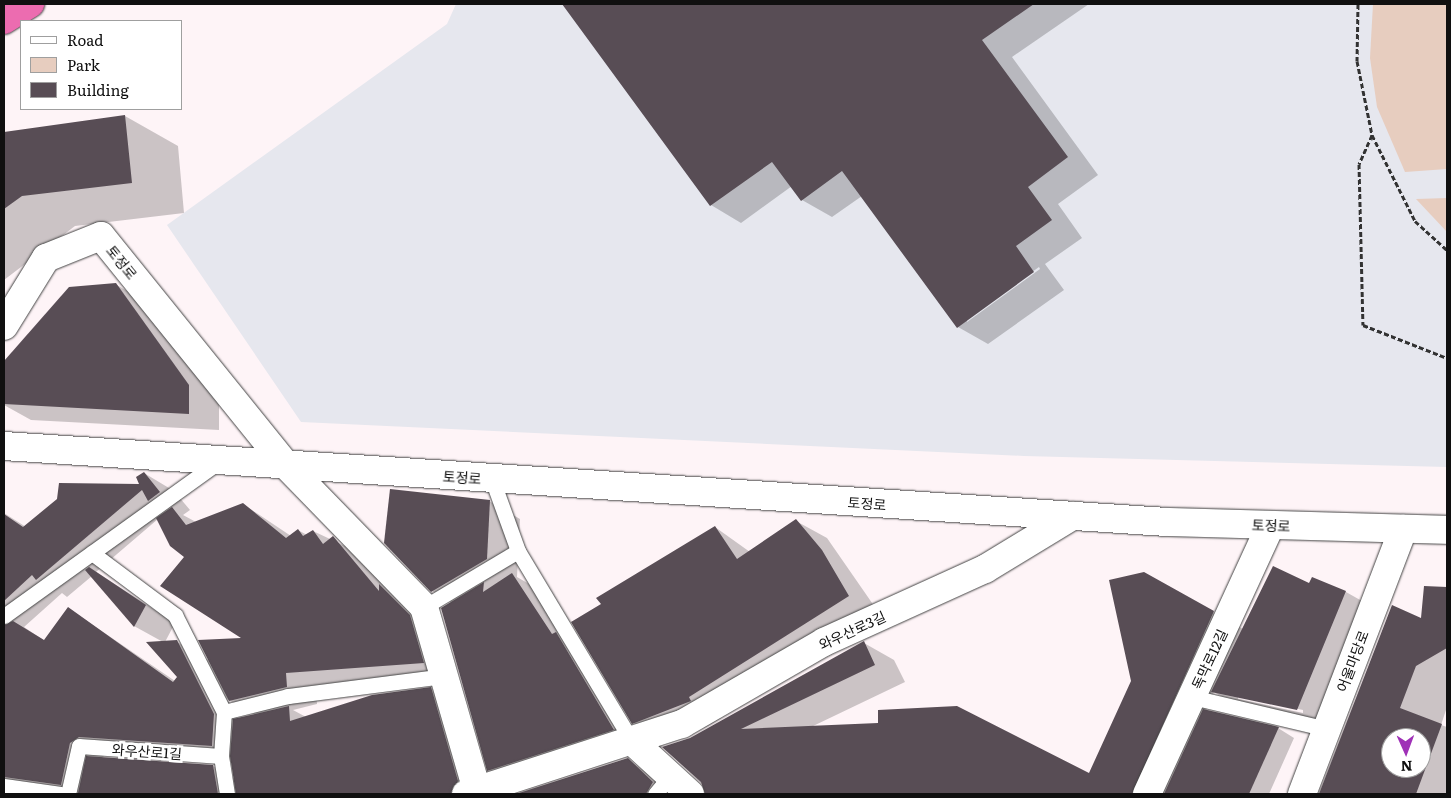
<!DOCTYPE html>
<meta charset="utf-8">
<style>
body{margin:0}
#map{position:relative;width:1451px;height:798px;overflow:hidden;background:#fef4f7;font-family:Literata,"Noto Sans KR",serif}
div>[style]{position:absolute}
.industrial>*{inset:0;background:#e6e7ee}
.green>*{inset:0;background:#e7cdbf}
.shadow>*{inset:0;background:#0003}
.building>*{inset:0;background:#584d55}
.path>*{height:3px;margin-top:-1.5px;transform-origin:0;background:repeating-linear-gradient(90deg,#323232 0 5px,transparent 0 7.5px)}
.roads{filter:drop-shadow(0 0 1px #434343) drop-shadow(0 0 1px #434343)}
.service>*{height:15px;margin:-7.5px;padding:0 7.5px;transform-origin:7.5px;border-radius:7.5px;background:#fff}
.minor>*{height:28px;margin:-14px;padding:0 14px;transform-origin:14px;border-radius:14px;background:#fff}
.tertiary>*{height:28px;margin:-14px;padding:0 14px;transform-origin:14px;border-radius:14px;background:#fff}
.trunk>*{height:28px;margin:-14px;padding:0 14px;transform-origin:14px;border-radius:14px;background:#ec6cb0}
span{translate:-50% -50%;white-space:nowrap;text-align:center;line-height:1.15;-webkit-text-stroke:5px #fff;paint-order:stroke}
.street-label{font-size:14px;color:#101010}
.frame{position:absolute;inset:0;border:5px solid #101010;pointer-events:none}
.legend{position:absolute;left:20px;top:20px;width:162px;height:90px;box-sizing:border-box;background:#fff;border:1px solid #9f9f9f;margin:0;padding:6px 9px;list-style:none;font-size:15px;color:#101010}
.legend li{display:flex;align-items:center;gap:10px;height:25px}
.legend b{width:25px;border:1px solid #9f9f9f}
.north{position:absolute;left:1381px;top:728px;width:50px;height:50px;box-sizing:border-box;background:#fff;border:1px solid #9f9f9f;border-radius:50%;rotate:178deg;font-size:14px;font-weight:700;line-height:20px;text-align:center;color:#101010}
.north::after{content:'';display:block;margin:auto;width:18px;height:22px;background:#9f31b7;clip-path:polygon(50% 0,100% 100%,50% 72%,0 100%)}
</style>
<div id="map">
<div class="industrial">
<i style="clip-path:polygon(456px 4px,1447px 4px,1447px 467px,1024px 456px,301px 422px,167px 225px,447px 24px)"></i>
</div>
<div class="green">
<i style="clip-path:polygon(1373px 4px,1447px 4px,1447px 169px,1405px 172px,1377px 107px,1370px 58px)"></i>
<i style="clip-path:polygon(1447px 198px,1447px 232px,1416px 199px)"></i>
</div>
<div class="shadow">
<i style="clip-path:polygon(evenodd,574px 4px,1089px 4px,1012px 57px,1098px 175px,1058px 204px,1082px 238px,1045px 264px,1064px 290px,988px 344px,958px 327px,862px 196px,832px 217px,802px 200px,792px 186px,741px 223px,711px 205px,567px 8px,574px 4px,1039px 267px,1040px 269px,967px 322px,967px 319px,1039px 267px)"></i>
<i style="clip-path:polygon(125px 116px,178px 146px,184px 213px,75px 226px,4px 280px,4px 134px)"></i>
<i style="clip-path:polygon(115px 284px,146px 302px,219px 404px,219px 430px,31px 420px,4px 405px,4px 363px,69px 289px)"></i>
<i style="clip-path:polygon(evenodd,144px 473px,174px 491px,190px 510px,183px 515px,196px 522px,243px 504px,291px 536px,298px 530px,307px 535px,313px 531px,364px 555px,410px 603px,454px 680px,316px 690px,317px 704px,293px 710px,306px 717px,431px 688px,461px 706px,486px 794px,4px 794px,4px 654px,51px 676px,4px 630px,4px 513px,26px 527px,141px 485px,144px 473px,158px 519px,245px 639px,210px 661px,177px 642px,165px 642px,175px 623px,96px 572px,158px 519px,144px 473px,92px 576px,134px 626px,163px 642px,179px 677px,175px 681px,68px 608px,45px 641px,24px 627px,62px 593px,67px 597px,92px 576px,144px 473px,227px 699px,256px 715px,238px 719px,227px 699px,144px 473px,106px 754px,233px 762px,235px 779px,213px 766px,102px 758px,106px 754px)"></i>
<i style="clip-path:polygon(489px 501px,520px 519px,517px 577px,543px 592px,643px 747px,519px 787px,488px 770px,452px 603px,432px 591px)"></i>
<i style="clip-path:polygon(796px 521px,827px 538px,879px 613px,718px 714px,721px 718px,706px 727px,664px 740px,633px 723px,602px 604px,715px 527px,750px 552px)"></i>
<i style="clip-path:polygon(evenodd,1144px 573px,1243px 629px,1310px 585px,1346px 592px,1369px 605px,1320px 723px,1236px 705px,1214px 692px,1206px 711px,1278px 728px,1294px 738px,1269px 794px,705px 794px,706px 788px,664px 748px,690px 739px,864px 643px,894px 660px,905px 682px,811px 727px,1089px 775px,1133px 681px,1144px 573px,1238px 696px,1303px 710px,1303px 713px,1238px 699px,1238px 696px)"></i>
<i style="clip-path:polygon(evenodd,1425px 587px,1447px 588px,1447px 707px,1441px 725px,1447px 727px,1447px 794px,1318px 794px,1392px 607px,1422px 620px,1425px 587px,1391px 738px,1421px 738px,1421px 768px,1391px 768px,1391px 738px)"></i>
<i style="clip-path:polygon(627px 759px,677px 794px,515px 794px)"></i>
</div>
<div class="building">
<i style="clip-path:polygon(562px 4px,1034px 4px,982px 40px,1068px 157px,1028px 187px,1052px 220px,1016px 246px,1034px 272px,957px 328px,842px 171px,801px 201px,772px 162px,710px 206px)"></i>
<i style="clip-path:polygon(125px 115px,132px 183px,22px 196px,4px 209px,4px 132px)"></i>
<i style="clip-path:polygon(116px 283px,189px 385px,189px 414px,4px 404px,4px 361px,69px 287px)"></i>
<i style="clip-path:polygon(144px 472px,160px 492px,148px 501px,142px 490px,36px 580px,32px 575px,4px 601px,4px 514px,23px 527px,57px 499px,59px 483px,139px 484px,136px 477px)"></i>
<i style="clip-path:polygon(390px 489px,490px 500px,487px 559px,431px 592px,384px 543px)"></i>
<i style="clip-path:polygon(243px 503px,286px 538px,298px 529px,303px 536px,313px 530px,323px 544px,333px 536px,379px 591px,379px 584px,410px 615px,424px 663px,286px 673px,287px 687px,229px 701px,198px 640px,241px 638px,160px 586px,184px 557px,170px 546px,156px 518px,172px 507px,186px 525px)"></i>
<i style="clip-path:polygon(796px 519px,822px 550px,849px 596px,689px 697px,691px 701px,632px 724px,571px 622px,601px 604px,596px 598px,715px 526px,737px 559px)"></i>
<i style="clip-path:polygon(1273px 566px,1309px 583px,1312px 577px,1346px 591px,1297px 710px,1211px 692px)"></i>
<i style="clip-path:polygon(89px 567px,146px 605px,134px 627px,85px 570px)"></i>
<i style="clip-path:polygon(1144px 572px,1214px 611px,1132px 794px,705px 794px,701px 782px,662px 747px,690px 738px,864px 641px,875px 665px,741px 729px,878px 723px,878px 710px,957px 706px,1089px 773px,1131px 681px,1109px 580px)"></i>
<i style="clip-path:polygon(512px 573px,552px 634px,556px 632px,614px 730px,487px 771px,441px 608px,484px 582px,483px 592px)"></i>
<i style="clip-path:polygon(evenodd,1424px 586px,1447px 587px,1447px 648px,1416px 666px,1400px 708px,1442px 724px,1416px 794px,1319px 794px,1392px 605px,1421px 618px,1424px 586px,1391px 738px,1421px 738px,1421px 768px,1391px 768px,1391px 738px)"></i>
<i style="clip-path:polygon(68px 607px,173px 682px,177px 677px,146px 642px,177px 640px,214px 714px,212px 746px,79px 737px,70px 743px,61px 785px,4px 777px,4px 625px,13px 621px,44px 640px)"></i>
<i style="clip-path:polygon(431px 687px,458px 781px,451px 794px,236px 794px,230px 756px,233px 719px,289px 706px,290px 721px,372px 695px)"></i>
<i style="clip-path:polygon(1203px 709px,1279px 727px,1249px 794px,1164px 794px)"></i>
<i style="clip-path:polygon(86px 756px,213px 765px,218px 794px,78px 793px)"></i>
<i style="clip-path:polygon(628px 758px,653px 782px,646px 794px,516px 794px)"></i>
</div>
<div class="path">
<i style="left:1358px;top:4px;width:57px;rotate:91deg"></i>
<i style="left:1357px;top:61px;width:76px;rotate:78.5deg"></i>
<i style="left:1372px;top:135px;width:96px;rotate:63.4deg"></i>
<i style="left:1415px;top:221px;width:43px;rotate:42.2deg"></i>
<i style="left:1372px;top:135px;width:32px;rotate:114deg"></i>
<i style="left:1359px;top:164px;width:161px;rotate:88.6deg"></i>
<i style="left:1363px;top:325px;width:90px;rotate:21.4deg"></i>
</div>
<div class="roads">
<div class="service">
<i style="left:492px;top:479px;width:77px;rotate:70.1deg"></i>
<i style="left:518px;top:551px;width:220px;rotate:59.1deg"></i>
<i style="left:92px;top:553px;width:104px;rotate:36.8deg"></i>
<i style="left:175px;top:615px;width:109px;rotate:63.2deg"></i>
<i style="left:424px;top:607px;width:109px;rotate:-30.8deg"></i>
<i style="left:4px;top:616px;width:266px;rotate:-35.7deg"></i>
<i style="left:1192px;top:697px;width:139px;rotate:13.3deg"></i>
<i style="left:221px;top:756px;width:38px;rotate:81deg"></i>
<i style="left:4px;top:786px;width:57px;rotate:8.1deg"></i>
<i style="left:68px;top:794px;width:49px;rotate:-77.1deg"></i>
<i style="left:79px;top:746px;width:142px;rotate:4deg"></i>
<i style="left:221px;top:756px;width:44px;rotate:-86.1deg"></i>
<i style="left:224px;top:712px;width:66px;rotate:-14deg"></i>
<i style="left:288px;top:696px;width:157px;rotate:-7.3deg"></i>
<i style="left:655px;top:794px;width:23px;rotate:-50deg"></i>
</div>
<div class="minor">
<i style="left:4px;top:326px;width:80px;rotate:-58.3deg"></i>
<i style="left:46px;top:258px;width:59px;rotate:-21.8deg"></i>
<i style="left:101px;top:236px;width:294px;rotate:51.1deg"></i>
<i style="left:286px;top:465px;width:198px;rotate:45.8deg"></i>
<i style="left:424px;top:607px;width:191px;rotate:73.9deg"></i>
<i style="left:631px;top:740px;width:80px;rotate:42.5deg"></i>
<i style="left:466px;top:794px;width:227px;rotate:-18deg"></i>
<i style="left:682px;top:724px;width:164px;rotate:-30deg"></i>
<i style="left:824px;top:642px;width:177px;rotate:-24.4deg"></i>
<i style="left:985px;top:569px;width:102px;rotate:-31.3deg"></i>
<i style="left:1147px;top:794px;width:296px;rotate:-65.3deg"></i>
<i style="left:1302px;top:794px;width:284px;rotate:-69.1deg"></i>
</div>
<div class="tertiary">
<i style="left:4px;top:446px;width:1164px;rotate:3.74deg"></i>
<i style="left:1166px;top:522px;width:281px;rotate:1.6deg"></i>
</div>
<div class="trunk">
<i style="left:4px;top:20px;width:31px;rotate:-32deg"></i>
</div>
</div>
<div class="street-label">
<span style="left:122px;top:262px;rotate:51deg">토정로</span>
<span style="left:462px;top:477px;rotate:4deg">토정로</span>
<span style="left:867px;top:503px;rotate:4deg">토정로</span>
<span style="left:1271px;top:525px;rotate:2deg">토정로</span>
<span style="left:852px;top:630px;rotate:-25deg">와우산로3길</span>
<span style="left:1209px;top:659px;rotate:-65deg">독막로12길</span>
<span style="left:1352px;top:661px;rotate:-69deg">어울마당로</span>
<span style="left:147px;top:751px;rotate:4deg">와우산로1길</span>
</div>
<div class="frame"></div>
<ul class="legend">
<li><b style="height:6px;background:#fff"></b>Road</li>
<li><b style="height:14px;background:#e7cdbf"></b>Park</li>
<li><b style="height:14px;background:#584d55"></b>Building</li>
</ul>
<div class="north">N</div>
</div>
